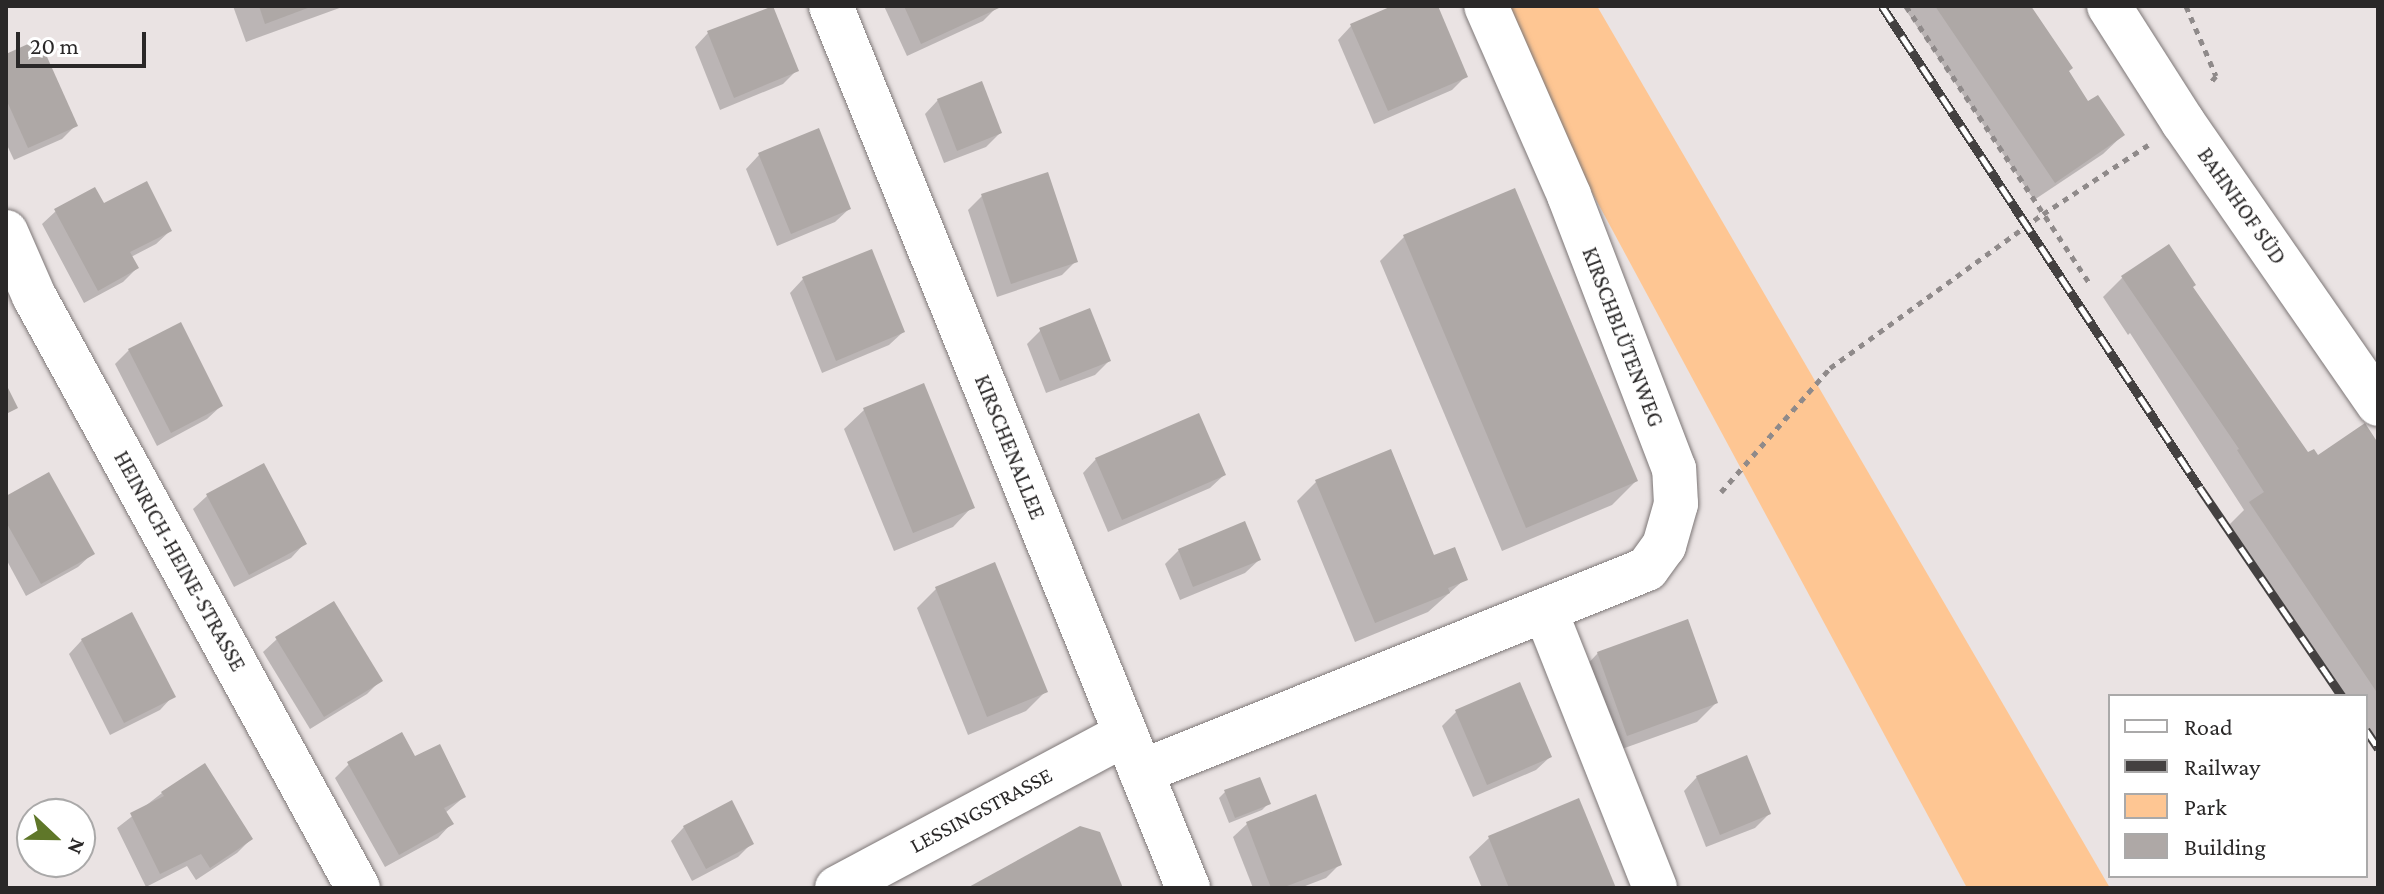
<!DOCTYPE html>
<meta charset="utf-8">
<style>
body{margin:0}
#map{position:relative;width:2384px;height:894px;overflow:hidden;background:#eae3e3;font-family:"Crimson Pro",serif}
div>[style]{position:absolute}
.green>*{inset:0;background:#fec693}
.shadow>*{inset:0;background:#0003}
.building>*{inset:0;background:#aea8a6}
.path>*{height:5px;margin-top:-2.5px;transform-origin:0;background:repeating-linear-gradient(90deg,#8f8a8a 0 6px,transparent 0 12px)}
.roads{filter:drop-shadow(0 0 2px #7d7777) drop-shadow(0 0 2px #7d7777)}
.minor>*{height:44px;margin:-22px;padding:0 22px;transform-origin:22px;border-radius:22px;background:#fff}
.rail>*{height:9px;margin-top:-4.5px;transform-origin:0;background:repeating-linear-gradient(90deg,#fff 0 18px,#444141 0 36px);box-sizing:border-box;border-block:2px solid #444141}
span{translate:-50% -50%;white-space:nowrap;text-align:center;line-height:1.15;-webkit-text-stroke:8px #fff;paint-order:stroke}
.street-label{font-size:22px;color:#2a2828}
.frame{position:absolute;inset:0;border:8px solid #2a2828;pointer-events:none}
.legend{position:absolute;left:2108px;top:694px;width:260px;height:184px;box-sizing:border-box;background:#fff;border:2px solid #aaa9a9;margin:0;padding:10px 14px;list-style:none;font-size:24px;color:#2a2828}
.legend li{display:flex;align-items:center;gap:16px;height:40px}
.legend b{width:40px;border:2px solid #aaa9a9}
.north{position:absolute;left:16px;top:798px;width:80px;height:80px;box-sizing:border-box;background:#fff;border:2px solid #aaa9a9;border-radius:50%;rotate:112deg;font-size:22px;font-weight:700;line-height:32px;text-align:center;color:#2a2828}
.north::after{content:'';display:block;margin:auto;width:28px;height:36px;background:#5f7729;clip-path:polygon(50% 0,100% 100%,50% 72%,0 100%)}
.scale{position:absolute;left:16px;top:32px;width:130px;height:36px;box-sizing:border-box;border:4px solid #2a2828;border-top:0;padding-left:10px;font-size:24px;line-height:28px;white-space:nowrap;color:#2a2828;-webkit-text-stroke:6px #fff;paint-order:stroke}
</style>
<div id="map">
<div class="green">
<i style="clip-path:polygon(1504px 6px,1597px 6px,2110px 888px,1967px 888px,1552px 118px)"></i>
</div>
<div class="shadow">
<i style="clip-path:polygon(233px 6px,345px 6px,246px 42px)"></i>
<i style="clip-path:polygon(884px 6px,995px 6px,996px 8px,983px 21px,907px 56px)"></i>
<i style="clip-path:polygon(1397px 6px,1435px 6px,1466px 76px,1452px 90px,1374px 124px,1338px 40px,1351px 26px)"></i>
<i style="clip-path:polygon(1903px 6px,2029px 6px,2088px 104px,2123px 135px,2103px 154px,2034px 200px)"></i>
<i style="clip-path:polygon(708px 33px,797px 70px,783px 84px,720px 110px,695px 47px)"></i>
<i style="clip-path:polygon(6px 56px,75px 126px,62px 139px,14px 160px,6px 143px)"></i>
<i style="clip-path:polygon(938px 100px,1000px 133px,986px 147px,944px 163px,925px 114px)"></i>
<i style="clip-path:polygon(759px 155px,849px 209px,835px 222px,777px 246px,746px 169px)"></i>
<i style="clip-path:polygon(982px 196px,1076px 261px,1062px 275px,997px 297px,968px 210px)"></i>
<i style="clip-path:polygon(103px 206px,170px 231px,156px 244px,131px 257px,137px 268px,123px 282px,84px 303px,42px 224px,56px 211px)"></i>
<i style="clip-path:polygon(1404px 237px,1636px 481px,1612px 505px,1502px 551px,1380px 261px)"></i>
<i style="clip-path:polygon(2168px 247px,2191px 287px,2306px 455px,2317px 458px,2378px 446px,2378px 753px,2366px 735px,2366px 696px,2340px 696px,2227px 527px,2244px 510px,2130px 333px,2128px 335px,2103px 297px,2122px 278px)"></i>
<i style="clip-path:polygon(803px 279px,903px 332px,889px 345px,822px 373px,790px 293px)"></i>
<i style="clip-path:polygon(1041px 330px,1109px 361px,1095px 375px,1046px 393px,1027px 344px)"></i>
<i style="clip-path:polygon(129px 350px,221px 406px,207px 419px,157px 446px,115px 364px)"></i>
<i style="clip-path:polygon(923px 386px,972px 507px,953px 527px,894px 551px,844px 429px,864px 410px)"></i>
<i style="clip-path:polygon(1096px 459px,1224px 475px,1210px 488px,1108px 532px,1083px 473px)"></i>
<i style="clip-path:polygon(263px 466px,304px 544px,291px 558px,234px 587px,193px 509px,207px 496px)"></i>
<i style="clip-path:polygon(1316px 482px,1433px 557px,1465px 579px,1428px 612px,1355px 642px,1297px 501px)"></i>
<i style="clip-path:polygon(6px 498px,92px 554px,78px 567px,26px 596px,6px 559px)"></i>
<i style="clip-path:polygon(1179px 550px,1259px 560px,1245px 573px,1180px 600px,1165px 564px)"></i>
<i style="clip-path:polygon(936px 589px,1046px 691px,1026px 711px,968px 735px,917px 608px)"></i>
<i style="clip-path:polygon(277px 639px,380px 681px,367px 694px,310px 729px,263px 652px)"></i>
<i style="clip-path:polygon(82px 640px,173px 696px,160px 710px,110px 735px,69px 654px)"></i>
<i style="clip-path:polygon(1598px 653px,1716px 703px,1697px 722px,1608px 754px,1579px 673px)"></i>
<i style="clip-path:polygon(1519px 685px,1550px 757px,1536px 770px,1473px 797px,1442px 726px,1456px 712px)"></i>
<i style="clip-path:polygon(414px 759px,464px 797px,445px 813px,451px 824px,438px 838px,385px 867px,335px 778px,349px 764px)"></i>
<i style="clip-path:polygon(1697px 777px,1769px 814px,1755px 828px,1706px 847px,1684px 791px)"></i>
<i style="clip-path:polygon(1225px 792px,1268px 804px,1262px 810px,1229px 823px,1219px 798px)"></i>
<i style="clip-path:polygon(162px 793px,251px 839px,237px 853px,196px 880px,187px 866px,146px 887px,117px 828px)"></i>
<i style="clip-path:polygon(1247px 824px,1340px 864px,1326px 878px,1300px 888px,1253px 888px,1233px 837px)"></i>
<i style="clip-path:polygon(684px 827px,752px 843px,738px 857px,692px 881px,671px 841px)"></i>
<i style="clip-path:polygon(1489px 838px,1613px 888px,1482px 888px,1469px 857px)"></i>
</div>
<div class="building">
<i style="clip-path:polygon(259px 6px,313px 6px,265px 24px)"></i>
<i style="clip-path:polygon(773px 6px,799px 71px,734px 98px,707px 31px)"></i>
<i style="clip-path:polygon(904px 6px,998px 6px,999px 8px,921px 44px)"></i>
<i style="clip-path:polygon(1392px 6px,1438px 6px,1468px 77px,1388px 111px,1350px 24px)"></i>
<i style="clip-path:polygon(1935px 6px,2031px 6px,2073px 68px,2069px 71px,2088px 101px,2098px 95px,2125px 135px,2055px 183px)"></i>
<i style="clip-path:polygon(39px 39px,78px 126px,28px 148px,6px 99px,6px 54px)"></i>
<i style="clip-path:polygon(982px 81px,1002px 133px,957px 151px,937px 99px)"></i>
<i style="clip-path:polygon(819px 128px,851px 209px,791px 234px,758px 153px)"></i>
<i style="clip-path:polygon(1048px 172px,1078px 262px,1011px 284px,981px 194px)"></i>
<i style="clip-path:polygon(147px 181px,172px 231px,130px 252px,139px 268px,98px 291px,54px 209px,95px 187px,104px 203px)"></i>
<i style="clip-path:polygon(1515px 188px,1638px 481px,1526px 528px,1403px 235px)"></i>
<i style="clip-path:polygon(2169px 244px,2196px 285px,2193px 287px,2308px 452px,2314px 449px,2318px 455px,2365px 423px,2378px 443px,2378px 694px,2249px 502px,2264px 492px,2237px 450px,2239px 449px,2121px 276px)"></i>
<i style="clip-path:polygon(872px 249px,905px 332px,836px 361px,802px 277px)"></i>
<i style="clip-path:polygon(1090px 308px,1111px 361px,1060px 381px,1039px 328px)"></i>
<i style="clip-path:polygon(181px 322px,223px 406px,171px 433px,128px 349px)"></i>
<i style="clip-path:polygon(924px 383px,975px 508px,913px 533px,863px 408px)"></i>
<i style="clip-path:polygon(6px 384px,18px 408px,6px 414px)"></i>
<i style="clip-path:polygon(1199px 413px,1226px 475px,1122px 520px,1095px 458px)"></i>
<i style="clip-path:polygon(1391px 449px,1434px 555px,1455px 547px,1468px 580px,1448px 588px,1450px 593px,1375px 623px,1315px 480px)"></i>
<i style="clip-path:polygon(264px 463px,307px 544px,249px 575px,206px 494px)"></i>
<i style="clip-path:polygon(49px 472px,95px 554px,41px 584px,6px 522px,6px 496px)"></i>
<i style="clip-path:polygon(1245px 521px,1261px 560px,1193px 587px,1178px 549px)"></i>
<i style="clip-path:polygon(995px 562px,1048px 692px,987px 717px,935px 587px)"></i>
<i style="clip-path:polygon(334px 601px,383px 681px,324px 717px,275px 637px)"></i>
<i style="clip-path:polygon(132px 612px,176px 697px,124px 723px,81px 639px)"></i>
<i style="clip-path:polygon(1688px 619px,1718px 703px,1627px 736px,1597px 652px)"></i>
<i style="clip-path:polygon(1520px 682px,1552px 757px,1487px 785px,1455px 710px)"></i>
<i style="clip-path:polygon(402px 732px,415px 756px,440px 744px,466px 797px,444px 808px,454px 824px,399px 855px,347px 762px)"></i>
<i style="clip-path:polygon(1747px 755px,1771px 814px,1720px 835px,1696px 776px)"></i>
<i style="clip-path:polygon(205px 763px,253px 839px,210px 868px,201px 854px,160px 874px,130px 813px,164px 796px,161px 792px)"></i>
<i style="clip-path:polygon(1260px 777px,1271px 804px,1235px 818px,1224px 790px)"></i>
<i style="clip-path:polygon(1316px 794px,1342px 865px,1282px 888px,1271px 888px,1246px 822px)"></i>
<i style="clip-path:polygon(1579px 798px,1616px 888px,1509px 888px,1488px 836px)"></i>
<i style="clip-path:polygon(732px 800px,754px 844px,706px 869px,683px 826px)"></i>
<i style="clip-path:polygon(1080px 826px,1100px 832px,1123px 888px,967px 888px)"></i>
</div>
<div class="path">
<i style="left:1906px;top:6px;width:332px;rotate:56.5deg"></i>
<i style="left:2186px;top:6px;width:76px;rotate:66.8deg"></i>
<i style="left:2216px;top:76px;width:8px;rotate:130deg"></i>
<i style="left:1721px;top:492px;width:165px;rotate:-48.7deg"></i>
<i style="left:1830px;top:368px;width:263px;rotate:-35.9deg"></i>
<i style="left:2043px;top:214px;width:126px;rotate:-33.3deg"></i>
</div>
<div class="roads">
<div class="minor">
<i style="left:831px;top:6px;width:952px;rotate:67.96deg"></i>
<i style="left:2109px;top:6px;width:138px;rotate:57.5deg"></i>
<i style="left:2183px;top:122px;width:343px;rotate:55.3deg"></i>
<i style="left:6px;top:232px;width:70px;rotate:66.4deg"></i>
<i style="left:34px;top:296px;width:675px;rotate:61.31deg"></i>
<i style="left:1545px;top:610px;width:299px;rotate:68.4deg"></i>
<i style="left:1141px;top:772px;width:545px;rotate:-21.86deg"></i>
<i style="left:1647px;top:569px;width:29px;rotate:-54deg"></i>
<i style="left:1664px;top:546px;width:44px;rotate:-74.1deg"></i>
<i style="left:1676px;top:504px;width:35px;rotate:-93deg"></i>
<i style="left:1674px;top:469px;width:293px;rotate:-111deg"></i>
<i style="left:1569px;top:195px;width:206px;rotate:-113.7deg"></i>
<i style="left:837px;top:888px;width:327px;rotate:-28.1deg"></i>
</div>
</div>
<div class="rail">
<i style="left:1882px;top:6px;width:577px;rotate:56.59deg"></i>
<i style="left:2200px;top:488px;width:252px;rotate:55.7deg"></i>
<i style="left:2366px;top:730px;width:22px;rotate:56deg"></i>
</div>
<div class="street-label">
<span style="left:2242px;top:206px;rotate:55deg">BAHNHOF SÜD</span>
<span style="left:1623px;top:337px;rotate:69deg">KIRSCHBLÜTENWEG</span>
<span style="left:1010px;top:447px;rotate:68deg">KIRSCHENALLEE</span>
<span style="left:180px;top:561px;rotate:61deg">HEINRICH-HEINE-STRASSE</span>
<span style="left:981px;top:810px;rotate:-28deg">LESSINGSTRASSE</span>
</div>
<div class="frame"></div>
<ul class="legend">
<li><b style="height:10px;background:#fff"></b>Road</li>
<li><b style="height:10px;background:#444141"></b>Railway</li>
<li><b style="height:22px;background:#fec693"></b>Park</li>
<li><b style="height:22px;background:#aea8a6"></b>Building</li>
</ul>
<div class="north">N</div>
<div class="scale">20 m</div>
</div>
